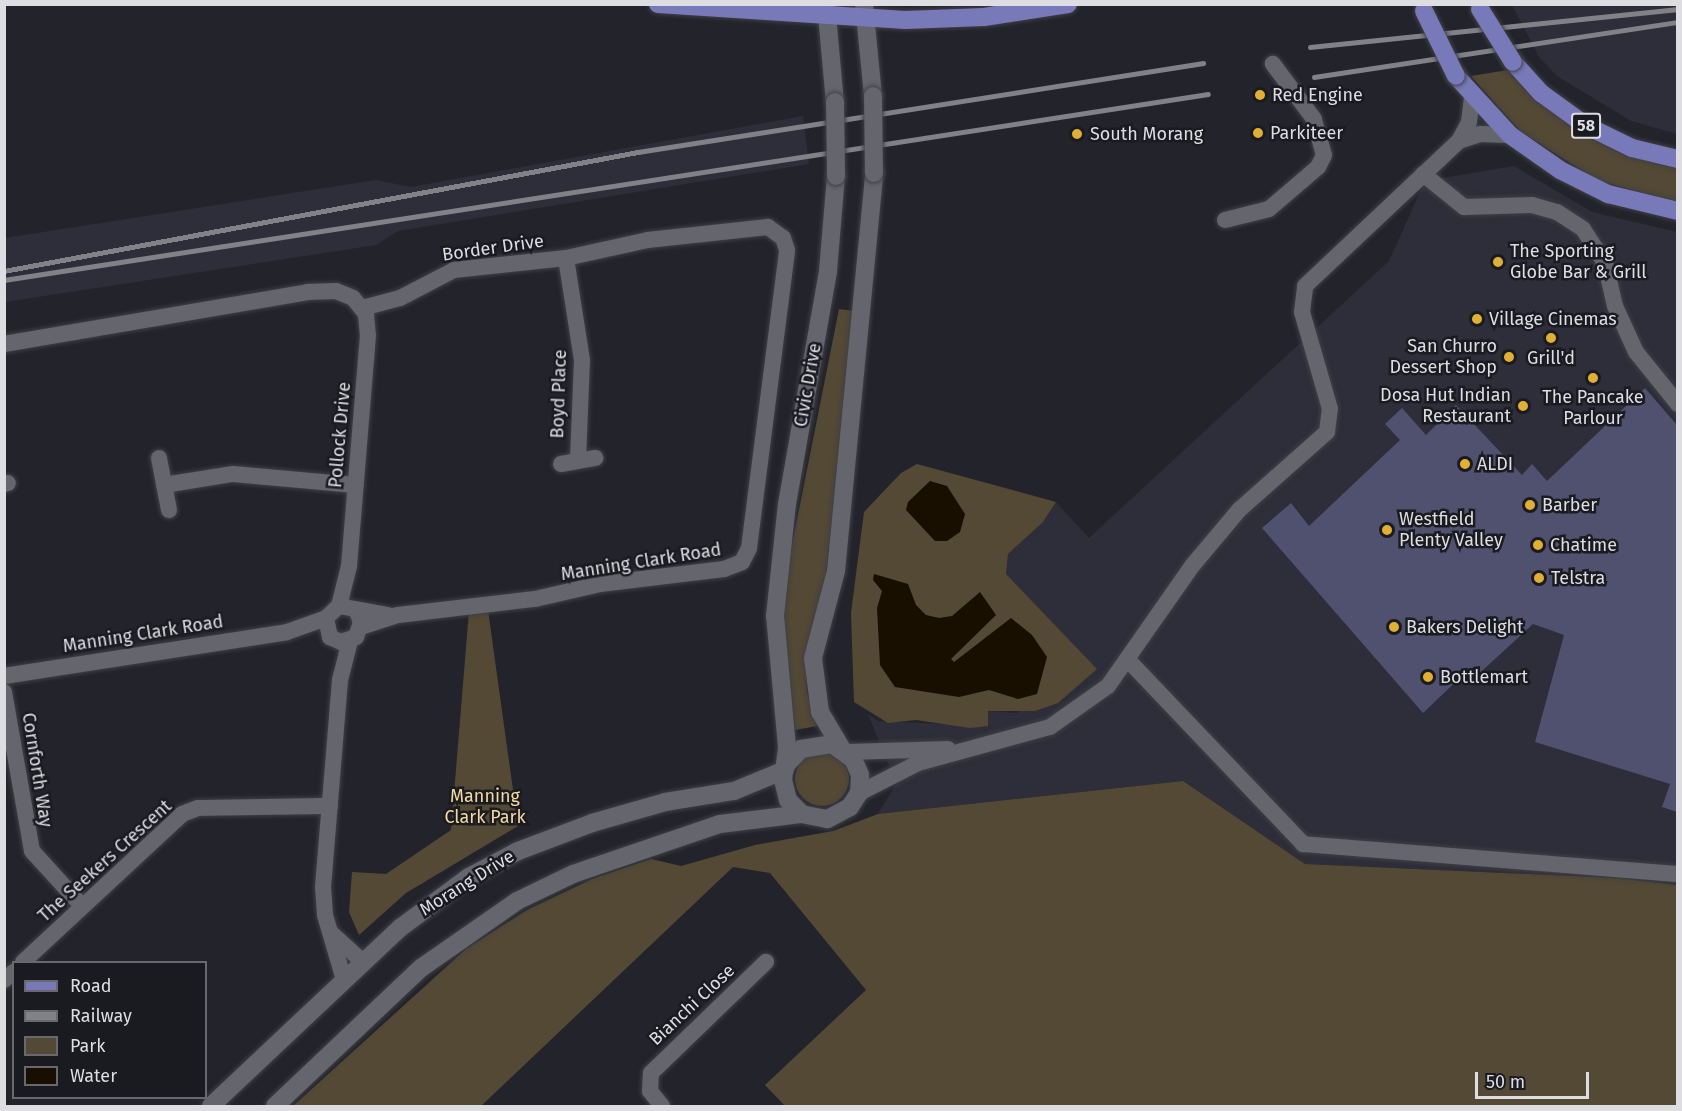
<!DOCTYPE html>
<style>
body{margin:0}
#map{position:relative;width:1682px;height:1111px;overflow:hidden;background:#23242b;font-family:"Fira Sans",sans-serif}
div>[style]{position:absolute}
.built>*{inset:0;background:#2d2e39}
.green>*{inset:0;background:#534935}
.round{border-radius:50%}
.water>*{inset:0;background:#180f00}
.building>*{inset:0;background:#4f516e}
.roads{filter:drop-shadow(0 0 2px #3f3f45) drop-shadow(0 0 2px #3f3f45)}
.street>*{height:16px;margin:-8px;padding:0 8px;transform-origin:8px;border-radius:8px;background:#64656d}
.secondary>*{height:18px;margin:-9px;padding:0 9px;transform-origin:9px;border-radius:9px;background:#64656d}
.primary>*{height:18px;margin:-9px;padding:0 9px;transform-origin:9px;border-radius:9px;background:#7879b9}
.rail>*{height:4.5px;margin:-2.25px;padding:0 2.25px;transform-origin:2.25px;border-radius:2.25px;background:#818187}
.bridges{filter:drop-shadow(0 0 2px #3f3f45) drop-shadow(0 0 2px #3f3f45)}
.secondary-bridge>*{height:18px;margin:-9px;padding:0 9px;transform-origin:9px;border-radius:9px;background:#64656d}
.primary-bridge>*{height:18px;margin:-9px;padding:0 9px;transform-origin:9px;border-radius:9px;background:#7879b9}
.dots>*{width:16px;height:16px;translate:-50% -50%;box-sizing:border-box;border:3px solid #1a1b21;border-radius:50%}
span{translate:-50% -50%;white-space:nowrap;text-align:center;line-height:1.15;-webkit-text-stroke:5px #1a1b21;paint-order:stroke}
.shield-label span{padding:2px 4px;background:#1a1b21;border:2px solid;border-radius:4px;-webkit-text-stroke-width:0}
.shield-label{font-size:16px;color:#dddde2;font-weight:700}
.poi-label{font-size:18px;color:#dddde2}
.left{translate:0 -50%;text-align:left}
.right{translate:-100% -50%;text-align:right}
.street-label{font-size:18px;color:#dddde2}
.park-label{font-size:18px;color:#f3d8a0}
.frame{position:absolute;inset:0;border:6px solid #dddde2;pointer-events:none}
.legend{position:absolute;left:12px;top:961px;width:195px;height:138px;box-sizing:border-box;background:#1a1b21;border:2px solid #68696e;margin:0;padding:8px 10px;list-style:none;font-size:18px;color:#dddde2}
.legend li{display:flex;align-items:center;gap:12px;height:30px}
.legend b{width:30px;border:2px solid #68696e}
.scale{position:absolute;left:1475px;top:1072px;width:114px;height:27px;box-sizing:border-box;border:3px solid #dddde2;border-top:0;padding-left:8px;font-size:18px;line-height:21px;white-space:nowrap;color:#dddde2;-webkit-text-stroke:4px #1a1b21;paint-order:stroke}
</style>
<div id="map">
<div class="built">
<i style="clip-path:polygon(1512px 5px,1677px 5px,1677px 134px,1631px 121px,1557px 76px,1539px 57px)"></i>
<i style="clip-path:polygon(803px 116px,809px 164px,398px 231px,376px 245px,5px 302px,5px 238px,376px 180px,411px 187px)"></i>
<i style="clip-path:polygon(1514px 166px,1592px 212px,1677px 232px,1677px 885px,1617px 878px,1305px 864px,1183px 781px,878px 814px,896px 784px,868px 714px,878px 721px,988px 726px,988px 711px,1017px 713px,1097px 669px,1006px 575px,1008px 554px,1043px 522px,1056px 502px,1089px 538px,1389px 261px,1425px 181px)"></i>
</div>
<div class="green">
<i style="clip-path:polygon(1508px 70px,1575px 129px,1629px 155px,1677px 167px,1677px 203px,1597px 180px,1520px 131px,1471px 76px)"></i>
<i style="clip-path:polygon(839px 309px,854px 311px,825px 584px,805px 660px,807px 692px,817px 726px,795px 730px,784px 623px,787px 570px)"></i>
<i style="clip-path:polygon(917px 464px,1056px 502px,1043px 522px,1008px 554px,1006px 574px,1097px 669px,1058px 703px,1035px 711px,988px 711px,988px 726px,970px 728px,916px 720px,888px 723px,854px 702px,851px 613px,864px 512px,901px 473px)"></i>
<i style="clip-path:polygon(488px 610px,518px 826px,406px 893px,359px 935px,349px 912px,352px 872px,386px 874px,451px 830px,469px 611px)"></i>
<i class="round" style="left:795px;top:752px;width:54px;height:54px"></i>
<i style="clip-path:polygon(1183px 781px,1305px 864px,1617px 878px,1677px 885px,1677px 1106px,785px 1106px,765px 1085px,866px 990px,770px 873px,733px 867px,481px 1106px,293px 1106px,466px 949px,527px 910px,592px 879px,651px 859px,681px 866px,755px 845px,833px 831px,878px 814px)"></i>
</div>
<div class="water">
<i style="clip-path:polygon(930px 481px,947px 486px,965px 514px,960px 532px,947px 541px,935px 541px,906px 510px,908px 502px)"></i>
<i style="clip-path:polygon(874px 574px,908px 584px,916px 605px,926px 615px,939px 618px,952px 616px,980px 592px,996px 615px,951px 659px,954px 662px,1011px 618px,1032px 635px,1047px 657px,1037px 694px,1018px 699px,989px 690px,959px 697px,895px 687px,880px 665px,877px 608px,882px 591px,873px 580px)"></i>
</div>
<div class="building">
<i style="clip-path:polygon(1645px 388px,1677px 425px,1677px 812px,1662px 807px,1670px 784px,1535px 742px,1564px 635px,1533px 624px,1472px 680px,1466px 672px,1423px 713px,1262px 528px,1291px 503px,1309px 526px,1400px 440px,1385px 424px,1402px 408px,1426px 435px,1456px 405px,1522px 475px,1532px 464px,1547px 481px)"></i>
</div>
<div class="roads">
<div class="street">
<i style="left:1459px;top:141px;width:22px;rotate:-18deg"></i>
<i style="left:1480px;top:134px;width:30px;rotate:2deg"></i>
<i style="left:1423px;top:174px;width:53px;rotate:38.8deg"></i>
<i style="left:1464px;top:207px;width:68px;rotate:-1.7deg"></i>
<i style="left:1532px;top:205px;width:26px;rotate:16deg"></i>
<i style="left:1557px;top:212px;width:31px;rotate:33deg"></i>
<i style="left:1583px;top:229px;width:40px;rotate:57.1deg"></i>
<i style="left:1605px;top:263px;width:44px;rotate:76.9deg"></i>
<i style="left:1615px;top:306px;width:51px;rotate:65.5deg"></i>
<i style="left:1636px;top:352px;width:67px;rotate:51.1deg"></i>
<i style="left:1225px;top:220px;width:45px;rotate:-14deg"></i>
<i style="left:1269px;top:209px;width:65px;rotate:-40.6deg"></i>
<i style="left:1318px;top:167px;width:13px;rotate:-63deg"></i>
<i style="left:1324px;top:155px;width:37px;rotate:-106deg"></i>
<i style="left:1314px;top:119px;width:69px;rotate:-126.7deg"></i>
<i style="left:566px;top:258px;width:103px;rotate:81.1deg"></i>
<i style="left:582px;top:360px;width:101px;rotate:92.3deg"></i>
<i style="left:4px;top:344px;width:307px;rotate:-9.7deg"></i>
<i style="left:307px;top:292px;width:29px;rotate:-2deg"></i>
<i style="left:336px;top:291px;width:18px;rotate:22deg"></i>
<i style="left:353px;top:298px;width:21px;rotate:51deg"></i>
<i style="left:366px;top:314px;width:21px;rotate:85deg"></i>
<i style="left:368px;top:335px;width:232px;rotate:94.7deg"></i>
<i style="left:349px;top:566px;width:41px;rotate:104deg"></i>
<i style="left:159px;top:458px;width:53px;rotate:79.1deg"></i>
<i style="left:561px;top:464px;width:35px;rotate:-10deg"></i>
<i style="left:4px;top:484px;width:4px;rotate:-14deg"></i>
<i style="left:164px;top:485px;width:70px;rotate:-9.1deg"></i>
<i style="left:233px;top:474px;width:123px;rotate:5.1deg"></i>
<i style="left:357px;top:612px;width:11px;rotate:68deg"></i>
<i style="left:361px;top:622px;width:16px;rotate:108deg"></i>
<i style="left:356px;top:637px;width:16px;rotate:162deg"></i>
<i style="left:341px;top:642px;width:12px;rotate:-156deg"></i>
<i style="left:330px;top:637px;width:19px;rotate:-102deg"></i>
<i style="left:326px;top:618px;width:18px;rotate:-43deg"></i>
<i style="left:339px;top:606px;width:50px;rotate:10.4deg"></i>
<i style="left:361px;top:627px;width:39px;rotate:-18deg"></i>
<i style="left:398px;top:615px;width:138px;rotate:-6.7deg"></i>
<i style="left:535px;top:599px;width:67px;rotate:-13deg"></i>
<i style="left:600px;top:584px;width:125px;rotate:-6.9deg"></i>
<i style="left:724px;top:569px;width:19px;rotate:-21deg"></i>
<i style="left:742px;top:562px;width:16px;rotate:-63deg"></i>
<i style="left:749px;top:548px;width:300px;rotate:-82.7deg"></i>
<i style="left:787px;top:250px;width:13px;rotate:-108deg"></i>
<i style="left:783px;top:238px;width:19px;rotate:-144deg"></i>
<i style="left:768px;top:227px;width:121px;rotate:173.8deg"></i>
<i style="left:648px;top:240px;width:84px;rotate:167.6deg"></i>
<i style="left:566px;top:258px;width:113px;rotate:173.9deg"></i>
<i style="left:454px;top:270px;width:61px;rotate:152.6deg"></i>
<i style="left:400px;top:298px;width:38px;rotate:165deg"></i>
<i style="left:1129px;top:661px;width:253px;rotate:46.4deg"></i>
<i style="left:1303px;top:844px;width:376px;rotate:4.6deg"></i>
<i style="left:4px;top:676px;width:286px;rotate:-8.8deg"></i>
<i style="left:287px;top:632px;width:41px;rotate:-19.7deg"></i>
<i style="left:4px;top:692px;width:161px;rotate:80deg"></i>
<i style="left:32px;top:851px;width:74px;rotate:47.7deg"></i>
<i style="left:847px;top:752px;width:101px;rotate:-1.7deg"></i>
<i style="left:859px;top:793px;width:66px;rotate:-27deg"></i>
<i style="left:918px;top:763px;width:137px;rotate:-15.3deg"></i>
<i style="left:1050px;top:727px;width:71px;rotate:-35.3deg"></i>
<i style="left:1108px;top:686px;width:146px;rotate:-55deg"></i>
<i style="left:1192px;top:566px;width:73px;rotate:-50deg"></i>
<i style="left:1239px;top:510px;width:118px;rotate:-41.6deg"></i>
<i style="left:1327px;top:432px;width:23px;rotate:-83deg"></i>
<i style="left:1330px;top:409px;width:101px;rotate:-106.1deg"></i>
<i style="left:1302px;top:312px;width:26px;rotate:-83deg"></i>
<i style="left:1305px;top:286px;width:212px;rotate:-43.3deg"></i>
<i style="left:1459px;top:141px;width:21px;rotate:-62deg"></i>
<i style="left:1469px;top:122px;width:25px;rotate:-83deg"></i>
<i style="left:331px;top:933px;width:43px;rotate:42.2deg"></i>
<i style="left:23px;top:962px;width:217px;rotate:-42.9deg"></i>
<i style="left:182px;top:814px;width:17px;rotate:-21deg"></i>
<i style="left:198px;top:808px;width:132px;rotate:-0.9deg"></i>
<i style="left:4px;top:980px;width:13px;rotate:-39deg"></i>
<i style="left:344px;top:980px;width:68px;rotate:-106.3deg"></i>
<i style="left:325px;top:915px;width:28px;rotate:-94deg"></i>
<i style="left:323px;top:887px;width:208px;rotate:-85.3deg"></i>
<i style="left:340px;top:680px;width:40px;rotate:-75.6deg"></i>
<i style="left:662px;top:1106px;width:19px;rotate:-129deg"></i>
<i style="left:650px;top:1091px;width:18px;rotate:-87deg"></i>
<i style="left:651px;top:1073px;width:160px;rotate:-44deg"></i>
</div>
<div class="secondary">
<i style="left:826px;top:4px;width:98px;rotate:84.8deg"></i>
<i style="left:864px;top:4px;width:92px;rotate:84.4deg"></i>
<i style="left:842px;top:749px;width:43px;rotate:-120.7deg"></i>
<i style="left:820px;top:712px;width:54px;rotate:-97.4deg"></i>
<i style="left:813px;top:658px;width:90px;rotate:-75.2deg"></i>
<i style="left:836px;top:571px;width:400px;rotate:-84.5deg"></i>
<i style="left:786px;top:765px;width:22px;rotate:-47deg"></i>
<i style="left:801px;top:749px;width:31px;rotate:-9deg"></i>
<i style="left:832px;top:744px;width:26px;rotate:36deg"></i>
<i style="left:853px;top:759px;width:17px;rotate:66deg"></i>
<i style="left:860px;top:775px;width:18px;rotate:93deg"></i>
<i style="left:859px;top:793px;width:17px;rotate:123deg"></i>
<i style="left:850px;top:807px;width:26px;rotate:152deg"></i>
<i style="left:827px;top:819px;width:25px;rotate:-169deg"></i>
<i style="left:802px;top:814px;width:20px;rotate:-135deg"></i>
<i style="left:788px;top:800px;width:21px;rotate:-104deg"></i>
<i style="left:783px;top:780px;width:33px;rotate:-83deg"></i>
<i style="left:787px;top:747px;width:132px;rotate:-95.2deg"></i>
<i style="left:775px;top:616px;width:113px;rotate:-83.9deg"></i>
<i style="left:787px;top:504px;width:237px;rotate:-80deg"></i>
<i style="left:828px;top:271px;width:95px;rotate:-85.2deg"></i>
<i style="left:211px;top:1106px;width:260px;rotate:-43.3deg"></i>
<i style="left:400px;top:928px;width:86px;rotate:-36.5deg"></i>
<i style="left:469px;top:877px;width:55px;rotate:-28deg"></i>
<i style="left:518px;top:851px;width:79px;rotate:-20.7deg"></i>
<i style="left:592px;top:823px;width:76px;rotate:-16deg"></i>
<i style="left:665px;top:802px;width:70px;rotate:-9.1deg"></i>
<i style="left:734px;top:791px;width:55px;rotate:-22.4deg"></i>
<i style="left:275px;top:1106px;width:201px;rotate:-43.4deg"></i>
<i style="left:421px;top:968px;width:117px;rotate:-34.9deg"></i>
<i style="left:517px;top:901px;width:62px;rotate:-25.7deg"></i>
<i style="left:573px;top:874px;width:155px;rotate:-18.8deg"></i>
<i style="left:720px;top:824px;width:83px;rotate:-7deg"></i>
</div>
<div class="primary">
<i style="left:658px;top:4px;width:248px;rotate:3.7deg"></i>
<i style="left:905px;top:20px;width:79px;rotate:-2.2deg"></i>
<i style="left:984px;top:17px;width:85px;rotate:-8.8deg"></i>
<i style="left:1513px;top:62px;width:42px;rotate:47.9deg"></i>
<i style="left:1541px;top:93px;width:54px;rotate:36deg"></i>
<i style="left:1585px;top:125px;width:52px;rotate:26.1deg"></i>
<i style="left:1632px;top:148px;width:47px;rotate:13.4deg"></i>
<i style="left:1456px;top:76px;width:80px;rotate:47.5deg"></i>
<i style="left:1510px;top:135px;width:61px;rotate:35deg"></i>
<i style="left:1560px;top:170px;width:54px;rotate:26.6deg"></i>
<i style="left:1608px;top:194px;width:72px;rotate:13.7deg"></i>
</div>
</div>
<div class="rail">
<i style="left:1310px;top:47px;width:370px;rotate:-5.9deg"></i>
<i style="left:1314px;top:77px;width:368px;rotate:-8.6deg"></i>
<i style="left:4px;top:271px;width:645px;rotate:-10.63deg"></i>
<i style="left:638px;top:152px;width:572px;rotate:-8.95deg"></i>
<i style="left:4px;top:280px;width:1218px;rotate:-8.78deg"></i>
</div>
<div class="bridges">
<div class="secondary-bridge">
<i style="left:873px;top:96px;width:77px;rotate:89.3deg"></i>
<i style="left:835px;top:102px;width:74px;rotate:89.2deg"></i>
</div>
<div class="primary-bridge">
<i style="left:1480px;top:9px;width:62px;rotate:58.1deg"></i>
<i style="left:1424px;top:11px;width:72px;rotate:63.8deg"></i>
</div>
</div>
<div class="dots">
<i style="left:1260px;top:95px;background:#e1af34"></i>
<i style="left:1258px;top:133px;background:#e1af34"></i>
<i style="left:1077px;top:134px;background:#e1af34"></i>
<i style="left:1498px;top:262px;background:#e1af34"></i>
<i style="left:1477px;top:319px;background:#e1af34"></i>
<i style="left:1551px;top:338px;background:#e1af34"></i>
<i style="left:1509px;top:357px;background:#e1af34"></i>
<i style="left:1593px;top:378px;background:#e1af34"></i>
<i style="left:1523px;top:406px;background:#e1af34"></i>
<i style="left:1465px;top:464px;background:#e1af34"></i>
<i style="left:1530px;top:505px;background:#e1af34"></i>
<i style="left:1387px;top:530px;background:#e1af34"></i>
<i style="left:1538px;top:545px;background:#e1af34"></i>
<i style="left:1539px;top:578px;background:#e1af34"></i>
<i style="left:1394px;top:627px;background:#e1af34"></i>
<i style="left:1428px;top:677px;background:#e1af34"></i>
</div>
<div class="shield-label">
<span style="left:1586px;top:126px">58</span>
</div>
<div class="poi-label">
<span class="left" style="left:1272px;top:95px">Red Engine</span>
<span class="left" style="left:1270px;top:133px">Parkiteer</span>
<span class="left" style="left:1090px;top:134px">South Morang</span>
<span class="left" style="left:1510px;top:262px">The Sporting<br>Globe Bar &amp; Grill</span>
<span class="left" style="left:1489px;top:319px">Village Cinemas</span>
<span class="right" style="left:1497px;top:357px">San Churro<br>Dessert Shop</span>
<span style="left:1551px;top:358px">Grill'd</span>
<span class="right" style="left:1511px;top:406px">Dosa Hut Indian<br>Restaurant</span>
<span style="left:1593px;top:408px">The Pancake<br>Parlour</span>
<span class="left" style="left:1477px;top:464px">ALDI</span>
<span class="left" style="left:1542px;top:505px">Barber</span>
<span class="left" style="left:1399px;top:530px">Westfield<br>Plenty Valley</span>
<span class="left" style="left:1550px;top:545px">Chatime</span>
<span class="left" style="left:1551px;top:578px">Telstra</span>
<span class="left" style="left:1406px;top:627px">Bakers Delight</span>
<span class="left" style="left:1440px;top:677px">Bottlemart</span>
</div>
<div class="street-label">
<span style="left:493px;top:248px;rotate:-8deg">Border Drive</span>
<span style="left:808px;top:385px;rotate:-80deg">Civic Drive</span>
<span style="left:559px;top:394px;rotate:-88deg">Boyd Place</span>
<span style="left:340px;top:435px;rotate:-85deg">Pollock Drive</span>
<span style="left:641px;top:562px;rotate:-9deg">Manning Clark Road</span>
<span style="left:143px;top:634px;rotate:-9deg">Manning Clark Road</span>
<span style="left:37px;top:770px;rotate:81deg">Cornforth Way</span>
<span style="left:105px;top:861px;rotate:-42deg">The Seekers Crescent</span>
<span style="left:467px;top:883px;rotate:-32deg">Morang Drive</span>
<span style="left:692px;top:1005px;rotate:-43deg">Bianchi Close</span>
</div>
<div class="park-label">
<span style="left:485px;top:807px">Manning<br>Clark Park</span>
</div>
<div class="frame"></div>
<ul class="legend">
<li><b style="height:8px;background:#7879b9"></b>Road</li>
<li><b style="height:8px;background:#818187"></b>Railway</li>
<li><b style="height:16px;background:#534935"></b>Park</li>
<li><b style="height:16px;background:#180f00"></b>Water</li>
</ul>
<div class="scale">50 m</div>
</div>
